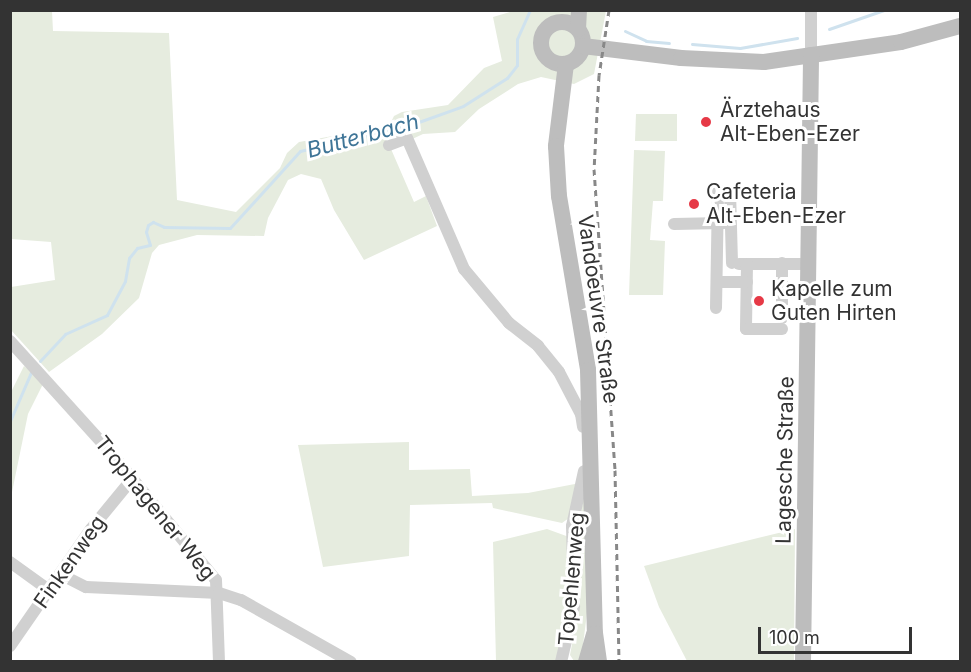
<!DOCTYPE html>
<meta charset="utf-8">
<style>
body{margin:0}
#map{position:relative;width:971px;height:672px;overflow:hidden;background:#fff;font-family:Inter,sans-serif}
div>[style]{position:absolute}
.green>*{inset:0;background:#e6ecdf}
.stream>*{height:3px;margin:-1.5px;padding:0 1.5px;transform-origin:1.5px;border-radius:1.5px;background:#cfe2ee}
.street>*{height:12px;margin:-6px;padding:0 6px;transform-origin:6px;border-radius:6px;background:#d0d0d0}
.secondary>*{height:16px;margin:-8px;padding:0 8px;transform-origin:8px;border-radius:8px;background:#bdbdbd}
.secondary>.ring{margin:-8px;padding:0;box-sizing:content-box;background:none;border:16px solid #bdbdbd;border-radius:50%}
.rail>*{height:3px;margin-top:-1.5px;transform-origin:0;background:repeating-linear-gradient(90deg,#888 0 6px,transparent 0 10.5px)}
.dots>*{width:16px;height:16px;translate:-50% -50%;box-sizing:border-box;border:3px solid #fff;border-radius:50%}
span{translate:-50% -50%;white-space:nowrap;text-align:center;line-height:1.15;-webkit-text-stroke:6px #fff;paint-order:stroke}
.poi-label{font-size:21px;color:#333}
.left{translate:0 -50%;text-align:left}
.street-label{font-size:21px;color:#333}
.water-label{font-size:22px;color:#3f7597;font-style:italic}
.frame{position:absolute;inset:0;border:12px solid #333;pointer-events:none}
.scale{position:absolute;left:758px;top:627px;width:154px;height:27px;box-sizing:border-box;border:3px solid #333;border-top:0;padding-left:8px;font-size:18px;line-height:21px;white-space:nowrap;color:#333;-webkit-text-stroke:4px #fff;paint-order:stroke}
</style>
<div id="map">
<div class="green">
<i style="clip-path:polygon(11px 11px,52px 11px,53px 31px,169px 33px,177px 200px,236px 212px,280px 168px,287px 153px,299px 142px,389px 126px,394px 116px,402px 112px,448px 105px,484px 68px,502px 61px,493px 17px,513px 11px,606px 11px,594px 74px,574px 84px,541px 77px,518px 84px,479px 109px,455px 132px,423px 134px,391px 149px,414px 202px,426px 196px,437px 226px,364px 260px,334px 210px,321px 179px,301px 174px,288px 180px,268px 218px,264px 236px,197px 235px,159px 245px,152px 253px,139px 298px,102px 334px,49px 372px,11px 330px,11px 287px,55px 280px,51px 242px,11px 239px)"></i>
<i style="clip-path:polygon(636px 114px,677px 114px,677px 141px,635px 141px)"></i>
<i style="clip-path:polygon(634px 150px,665px 151px,663px 201px,653px 201px,650px 240px,665px 241px,663px 295px,629px 295px)"></i>
<i style="clip-path:polygon(24px 366px,44px 382px,28px 414px,11px 497px,11px 392px)"></i>
<i style="clip-path:polygon(409px 442px,409px 470px,470px 469px,472px 496px,528px 493px,580px 483px,569px 518px,562px 523px,493px 508px,492px 503px,410px 505px,409px 556px,323px 567px,298px 445px)"></i>
<i style="clip-path:polygon(585px 491px,589px 597px,581px 661px,574px 661px,570px 655px,577px 618px,578px 528px)"></i>
<i style="clip-path:polygon(547px 529px,569px 537px,568px 619px,556px 661px,496px 661px,493px 542px)"></i>
<i style="clip-path:polygon(795px 529px,794px 661px,687px 661px,659px 607px,644px 566px)"></i>
</div>
<div class="stream">
<i style="left:829px;top:29px;width:58px;rotate:-19.1deg"></i>
<i style="left:625px;top:31px;width:23px;rotate:25deg"></i>
<i style="left:646px;top:41px;width:23px;rotate:5deg"></i>
<i style="left:692px;top:44px;width:48px;rotate:4.8deg"></i>
<i style="left:740px;top:48px;width:58px;rotate:-10deg"></i>
<i style="left:40px;top:361px;width:37px;rotate:-47deg"></i>
<i style="left:65px;top:334px;width:46px;rotate:-24.3deg"></i>
<i style="left:107px;top:315px;width:38px;rotate:-62deg"></i>
<i style="left:125px;top:281px;width:23px;rotate:-80deg"></i>
<i style="left:129px;top:258px;width:13px;rotate:-51deg"></i>
<i style="left:137px;top:248px;width:13px;rotate:-13deg"></i>
<i style="left:150px;top:245px;width:14px;rotate:-107deg"></i>
<i style="left:146px;top:232px;width:7px;rotate:-74deg"></i>
<i style="left:148px;top:225px;width:6px;rotate:-31deg"></i>
<i style="left:153px;top:222px;width:12px;rotate:24deg"></i>
<i style="left:164px;top:227px;width:66px;rotate:0.9deg"></i>
<i style="left:230px;top:228px;width:104px;rotate:-47.7deg"></i>
<i style="left:300px;top:151px;width:116px;rotate:-13.4deg"></i>
<i style="left:413px;top:124px;width:53px;rotate:-19.8deg"></i>
<i style="left:463px;top:106px;width:52px;rotate:-32.5deg"></i>
<i style="left:507px;top:78px;width:16px;rotate:-52deg"></i>
<i style="left:517px;top:65px;width:26px;rotate:-90deg"></i>
<i style="left:517px;top:39px;width:32px;rotate:-66deg"></i>
<i style="left:10px;top:421px;width:56px;rotate:-66.7deg"></i>
</div>
<div class="street">
<i style="left:811px;top:10px;width:45px;rotate:90deg"></i>
<i style="left:389px;top:145px;width:19px;rotate:-21deg"></i>
<i style="left:407px;top:138px;width:143px;rotate:66.5deg"></i>
<i style="left:464px;top:269px;width:70px;rotate:50.2deg"></i>
<i style="left:509px;top:323px;width:37px;rotate:38deg"></i>
<i style="left:538px;top:346px;width:33px;rotate:51deg"></i>
<i style="left:559px;top:372px;width:47px;rotate:62.4deg"></i>
<i style="left:581px;top:414px;width:13px;rotate:81deg"></i>
<i style="left:674px;top:224px;width:50px;rotate:-1.1deg"></i>
<i style="left:739px;top:264px;width:71px"></i>
<i style="left:747px;top:264px;width:65px;rotate:90.9deg"></i>
<i style="left:746px;top:329px;width:36px"></i>
<i style="left:717px;top:282px;width:30px"></i>
<i style="left:716px;top:308px;width:116px;rotate:-89deg"></i>
<i style="left:718px;top:192px;width:12px;rotate:-5deg"></i>
<i style="left:730px;top:191px;width:72px;rotate:88.4deg"></i>
<i style="left:782px;top:318px;width:55px;rotate:-90deg"></i>
<i style="left:10px;top:341px;width:152px;rotate:47.9deg"></i>
<i style="left:112px;top:454px;width:163px;rotate:50.5deg"></i>
<i style="left:216px;top:580px;width:82px;rotate:87.9deg"></i>
<i style="left:10px;top:562px;width:48px;rotate:35.7deg"></i>
<i style="left:60px;top:574px;width:29px;rotate:27deg"></i>
<i style="left:86px;top:587px;width:133px;rotate:2.6deg"></i>
<i style="left:219px;top:593px;width:23px;rotate:18deg"></i>
<i style="left:241px;top:600px;width:126px;rotate:29.4deg"></i>
<i style="left:10px;top:646px;width:142px;rotate:-55.3deg"></i>
<i style="left:91px;top:529px;width:65px;rotate:-50.6deg"></i>
<i style="left:561px;top:662px;width:57px;rotate:-76.7deg"></i>
<i style="left:574px;top:607px;width:81px;rotate:-91.4deg"></i>
<i style="left:572px;top:526px;width:56px;rotate:-77.7deg"></i>
</div>
<div class="secondary">
<i class="ring" style="left:541px;top:22px;width:26px;height:26px"></i>
<i style="left:578px;top:29px;width:19px;rotate:-87deg"></i>
<i style="left:583px;top:46px;width:99px;rotate:7deg"></i>
<i style="left:681px;top:58px;width:83px;rotate:2.8deg"></i>
<i style="left:764px;top:62px;width:138px;rotate:-8.3deg"></i>
<i style="left:901px;top:42px;width:61px;rotate:-15.2deg"></i>
<i style="left:566px;top:64px;width:83px;rotate:97deg"></i>
<i style="left:556px;top:146px;width:50px;rotate:86.6deg"></i>
<i style="left:559px;top:196px;width:176px;rotate:80.5deg"></i>
<i style="left:588px;top:370px;width:263px;rotate:88.5deg"></i>
<i style="left:595px;top:633px;width:29px;rotate:82deg"></i>
<i style="left:586px;top:662px;width:29px;rotate:-74deg"></i>
<i style="left:803px;top:662px;width:607px;rotate:-89.24deg"></i>
</div>
<div class="rail">
<i style="left:609px;top:10px;width:66px;rotate:98.7deg"></i>
<i style="left:599px;top:75px;width:94px;rotate:93deg"></i>
<i style="left:594px;top:169px;width:302px;rotate:86deg"></i>
<i style="left:615px;top:470px;width:192px;rotate:88.8deg"></i>
</div>
<div class="dots">
<i style="left:706px;top:122px;background:#e63946"></i>
<i style="left:694px;top:204px;background:#e63946"></i>
<i style="left:759px;top:301px;background:#e63946"></i>
</div>
<div class="poi-label">
<span class="left" style="left:720px;top:122px">Ärztehaus<br>Alt-Eben-Ezer</span>
<span class="left" style="left:706px;top:204px">Cafeteria<br>Alt-Eben-Ezer</span>
<span class="left" style="left:771px;top:301px">Kapelle zum<br>Guten Hirten</span>
</div>
<div class="street-label">
<span style="left:598px;top:309px;rotate:82deg">Vandoeuvre Straße</span>
<span style="left:785px;top:460px;rotate:-89deg">Lagesche Straße</span>
<span style="left:155px;top:508px;rotate:51deg">Trophagener Weg</span>
<span style="left:70px;top:562px;rotate:-55deg">Finkenweg</span>
<span style="left:572px;top:579px;rotate:-85deg">Topehlenweg</span>
</div>
<div class="water-label">
<span style="left:363px;top:136px;rotate:-15deg">Butterbach</span>
</div>
<div class="frame"></div>
<div class="scale">100 m</div>
</div>
